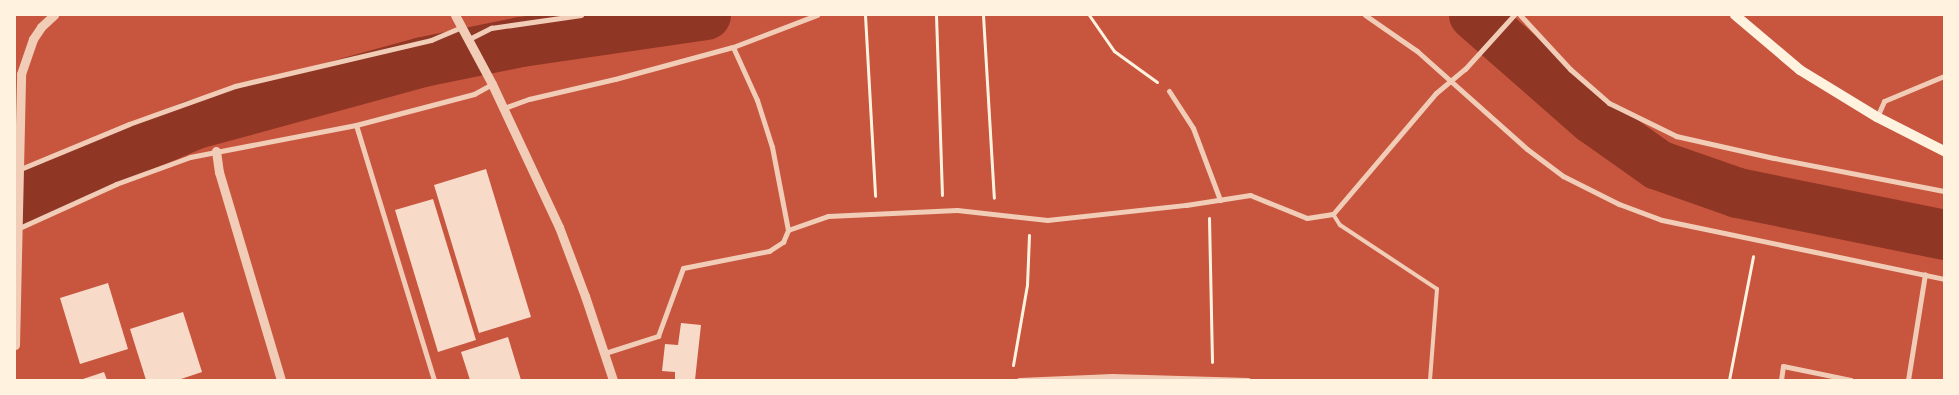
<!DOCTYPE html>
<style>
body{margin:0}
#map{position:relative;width:1959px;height:395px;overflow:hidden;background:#c8553d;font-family:"Sofia Sans Condensed",sans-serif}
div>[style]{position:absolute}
.river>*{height:50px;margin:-25px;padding:0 25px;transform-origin:25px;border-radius:25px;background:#8f3625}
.building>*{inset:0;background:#f7dbc8}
.path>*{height:3px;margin:-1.5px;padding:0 1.5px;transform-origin:1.5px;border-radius:1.5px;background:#fff3e0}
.service>*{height:4px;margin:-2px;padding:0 2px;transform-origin:2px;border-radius:2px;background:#f1ccb7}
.minor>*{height:5px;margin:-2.5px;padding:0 2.5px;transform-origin:2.5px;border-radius:2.5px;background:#f1ccb7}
.tertiary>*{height:9px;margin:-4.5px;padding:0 4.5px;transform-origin:4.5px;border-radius:4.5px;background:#f1ccb7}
.secondary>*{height:10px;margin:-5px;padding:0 5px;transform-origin:5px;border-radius:5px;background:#fff3e0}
span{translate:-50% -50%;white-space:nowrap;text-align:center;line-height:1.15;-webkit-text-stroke:5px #fff3e0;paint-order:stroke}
.frame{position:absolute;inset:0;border:16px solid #fff3e0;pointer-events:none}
</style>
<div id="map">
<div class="river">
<i style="left:1474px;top:15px;width:158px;rotate:41.2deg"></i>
<i style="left:1593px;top:119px;width:80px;rotate:35.3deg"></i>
<i style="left:1658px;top:165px;width:85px;rotate:19.3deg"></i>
<i style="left:1738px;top:193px;width:210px;rotate:11.5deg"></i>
<i style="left:15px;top:201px;width:194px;rotate:-23.1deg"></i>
<i style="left:193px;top:125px;width:238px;rotate:-15.3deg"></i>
<i style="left:423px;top:62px;width:100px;rotate:-11.5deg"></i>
<i style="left:521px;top:42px;width:187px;rotate:-8.3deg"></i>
</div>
<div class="building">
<i style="clip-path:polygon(486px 169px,531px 317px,479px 333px,434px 185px)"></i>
<i style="clip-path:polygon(433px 199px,476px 340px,438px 352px,395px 210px)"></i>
<i style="clip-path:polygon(108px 283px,128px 349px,80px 364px,60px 298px)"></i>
<i style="clip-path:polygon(183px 312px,202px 372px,178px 380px,146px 380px,130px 329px)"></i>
<i style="clip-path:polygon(681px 323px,701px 325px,695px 380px,675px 380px,675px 372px,662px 371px,665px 344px,678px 345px)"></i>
<i style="clip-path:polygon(508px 337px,521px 380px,470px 380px,461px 352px)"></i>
<i style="clip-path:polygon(104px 372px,107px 380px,80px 380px)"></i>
</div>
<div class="path">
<i style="left:865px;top:15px;width:181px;rotate:86.8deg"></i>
<i style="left:936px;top:15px;width:180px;rotate:88.1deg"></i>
<i style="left:983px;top:15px;width:183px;rotate:86.6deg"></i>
<i style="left:1089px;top:15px;width:44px;rotate:55.2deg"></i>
<i style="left:1114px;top:51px;width:53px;rotate:35.8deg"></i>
<i style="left:1209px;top:218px;width:144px;rotate:88.8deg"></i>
<i style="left:1013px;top:365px;width:81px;rotate:-80.1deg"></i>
<i style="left:1027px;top:285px;width:50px;rotate:-87.7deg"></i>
<i style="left:1729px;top:380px;width:126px;rotate:-79deg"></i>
</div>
<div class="service">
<i style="left:1333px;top:214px;width:13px;rotate:58deg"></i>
<i style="left:1340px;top:225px;width:116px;rotate:33.4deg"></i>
<i style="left:1437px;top:289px;width:91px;rotate:94.4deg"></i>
</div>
<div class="minor">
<i style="left:1365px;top:15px;width:63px;rotate:34.7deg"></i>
<i style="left:1417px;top:51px;width:147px;rotate:41.7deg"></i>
<i style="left:1527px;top:149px;width:45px;rotate:36.9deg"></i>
<i style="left:1563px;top:176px;width:63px;rotate:26.6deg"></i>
<i style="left:1619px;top:204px;width:46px;rotate:20.4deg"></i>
<i style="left:1662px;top:220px;width:288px;rotate:11.8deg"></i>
<i style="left:1520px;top:15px;width:74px;rotate:47.2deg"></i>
<i style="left:1570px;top:69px;width:52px;rotate:41.1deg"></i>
<i style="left:1609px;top:103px;width:75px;rotate:26.2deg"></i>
<i style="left:1676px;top:136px;width:100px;rotate:12.7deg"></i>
<i style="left:1774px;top:158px;width:173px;rotate:11deg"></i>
<i style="left:469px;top:39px;width:25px;rotate:-27deg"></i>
<i style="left:491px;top:28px;width:91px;rotate:-8.2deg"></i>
<i style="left:1169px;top:91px;width:44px;rotate:57deg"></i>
<i style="left:1193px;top:128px;width:77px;rotate:69.4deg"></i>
<i style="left:504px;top:108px;width:27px;rotate:-20deg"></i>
<i style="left:529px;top:99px;width:88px;rotate:-13.1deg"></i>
<i style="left:615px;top:79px;width:122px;rotate:-15.2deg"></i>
<i style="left:733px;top:47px;width:90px;rotate:-20.9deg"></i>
<i style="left:1877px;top:117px;width:17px;rotate:-66deg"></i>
<i style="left:1884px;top:101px;width:65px;rotate:-22.6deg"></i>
<i style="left:356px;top:125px;width:267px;rotate:73deg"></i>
<i style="left:18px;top:170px;width:120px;rotate:-22.5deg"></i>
<i style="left:129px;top:124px;width:113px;rotate:-19.7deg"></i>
<i style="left:235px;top:86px;width:201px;rotate:-13.2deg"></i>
<i style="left:431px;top:40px;width:34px;rotate:-23deg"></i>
<i style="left:17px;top:229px;width:109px;rotate:-24.4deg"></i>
<i style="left:116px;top:184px;width:79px;rotate:-20deg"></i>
<i style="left:190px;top:157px;width:169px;rotate:-10.9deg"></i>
<i style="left:356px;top:125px;width:122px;rotate:-14.7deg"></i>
<i style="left:474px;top:94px;width:21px;rotate:-29deg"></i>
<i style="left:788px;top:230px;width:42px;rotate:-19.3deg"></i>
<i style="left:828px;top:216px;width:129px;rotate:-2.7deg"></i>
<i style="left:957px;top:210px;width:91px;rotate:6.3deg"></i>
<i style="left:1047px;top:220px;width:140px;rotate:-6.2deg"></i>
<i style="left:1186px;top:205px;width:65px;rotate:-8.9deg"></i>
<i style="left:1250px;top:195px;width:61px;rotate:22deg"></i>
<i style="left:1307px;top:218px;width:26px;rotate:-9deg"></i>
<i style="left:1333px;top:214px;width:159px;rotate:-49.6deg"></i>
<i style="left:1436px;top:93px;width:38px;rotate:-40deg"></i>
<i style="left:1465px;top:69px;width:73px;rotate:-47.8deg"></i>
<i style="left:605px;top:353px;width:56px;rotate:-17.8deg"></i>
<i style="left:658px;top:336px;width:72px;rotate:-69.8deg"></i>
<i style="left:683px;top:268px;width:88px;rotate:-11.2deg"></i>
<i style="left:769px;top:251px;width:17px;rotate:-33deg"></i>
<i style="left:783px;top:242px;width:13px;rotate:-67deg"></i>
<i style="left:788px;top:230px;width:85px;rotate:-100.9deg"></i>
<i style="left:772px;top:147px;width:49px;rotate:-107.7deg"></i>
<i style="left:757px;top:100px;width:58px;rotate:-114.4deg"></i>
<i style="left:1019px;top:380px;width:93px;rotate:-2.5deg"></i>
<i style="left:1112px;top:376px;width:136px;rotate:1.7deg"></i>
<i style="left:1781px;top:380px;width:14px;rotate:-82deg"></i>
<i style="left:1783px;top:366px;width:69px;rotate:11.6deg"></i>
<i style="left:1908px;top:380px;width:107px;rotate:-80.9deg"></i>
</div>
<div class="tertiary">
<i style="left:455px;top:15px;width:78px;rotate:61.8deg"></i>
<i style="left:492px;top:84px;width:158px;rotate:64.9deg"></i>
<i style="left:559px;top:227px;width:74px;rotate:69.4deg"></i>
<i style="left:585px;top:296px;width:89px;rotate:71.6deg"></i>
<i style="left:216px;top:151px;width:21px;rotate:82deg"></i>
<i style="left:219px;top:172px;width:217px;rotate:73.4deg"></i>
<i style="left:15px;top:345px;width:271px;rotate:-88.7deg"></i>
<i style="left:21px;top:74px;width:37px;rotate:-71deg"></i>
<i style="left:33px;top:39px;width:14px;rotate:-56deg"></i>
<i style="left:41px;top:27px;width:18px;rotate:-43deg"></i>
</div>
<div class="secondary">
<i style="left:1735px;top:15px;width:85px;rotate:40.2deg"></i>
<i style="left:1800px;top:70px;width:90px;rotate:31.4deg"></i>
<i style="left:1877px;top:117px;width:75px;rotate:26.9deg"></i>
</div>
<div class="frame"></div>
</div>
